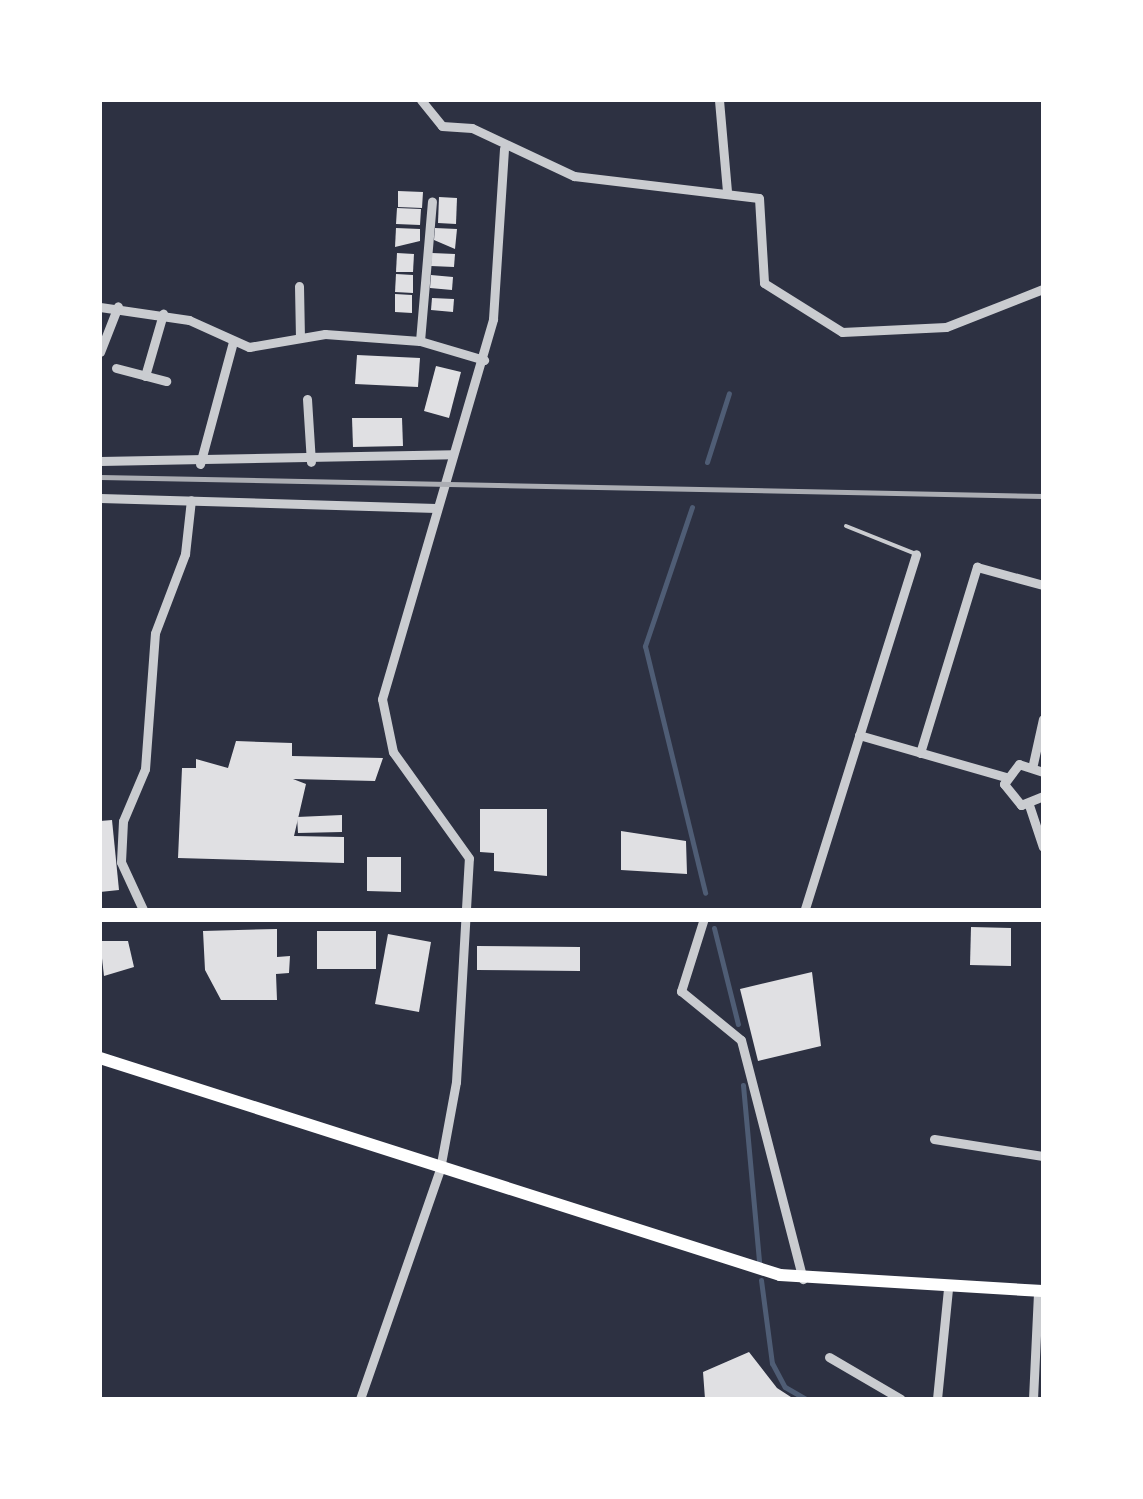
<!DOCTYPE html>
<style>
body{margin:0}
#map{position:relative;width:1143px;height:1499px;overflow:hidden;background:#2d3142;font-family:Overpass,sans-serif}
div>[style]{position:absolute}
.stream>*{height:5px;margin:-2.5px;padding:0 2.5px;transform-origin:2.5px;border-radius:2.5px;background:#4f5d75}
.building>*{inset:0;background:#e0e0e3}
.service>*{height:4px;margin:-2px;padding:0 2px;transform-origin:2px;border-radius:2px;background:#caccd0}
.minor>*{height:9px;margin:-4.5px;padding:0 4.5px;transform-origin:4.5px;border-radius:4.5px;background:#caccd0}
.secondary>*{height:12px;margin:-6px;padding:0 6px;transform-origin:6px;border-radius:6px;background:#fff}
.primary>*{height:14px;margin:-7px;padding:0 7px;transform-origin:7px;border-radius:7px;background:#fff}
.rail>*{height:5px;margin:-2.5px;padding:0 2.5px;transform-origin:2.5px;border-radius:2.5px;background:#abadb3}
span{translate:-50% -50%;white-space:nowrap;text-align:center;line-height:1.15;-webkit-text-stroke:9px #fff;paint-order:stroke}
.frame{position:absolute;inset:0;border:102px solid #fff;pointer-events:none}
</style>
<div id="map">
<div class="stream">
<i style="left:707px;top:462px;width:72px;rotate:-72.3deg"></i>
<i style="left:692px;top:507px;width:147px;rotate:108.7deg"></i>
<i style="left:645px;top:646px;width:254px;rotate:76.3deg"></i>
<i style="left:714px;top:928px;width:99px;rotate:76deg"></i>
<i style="left:743px;top:1085px;width:177px;rotate:84.8deg"></i>
<i style="left:761px;top:1280px;width:84px;rotate:82.5deg"></i>
<i style="left:772px;top:1363px;width:27px;rotate:62deg"></i>
<i style="left:785px;top:1387px;width:24px;rotate:30deg"></i>
</div>
<div class="building">
<i style="clip-path:polygon(398px 191px,423px 192px,422px 208px,398px 207px)"></i>
<i style="clip-path:polygon(439px 197px,457px 198px,456px 224px,438px 223px)"></i>
<i style="clip-path:polygon(397px 208px,421px 209px,420px 225px,396px 224px)"></i>
<i style="clip-path:polygon(396px 228px,420px 229px,420px 241px,395px 247px)"></i>
<i style="clip-path:polygon(435px 228px,457px 229px,455px 249px,434px 240px)"></i>
<i style="clip-path:polygon(397px 253px,414px 254px,413px 272px,396px 272px)"></i>
<i style="clip-path:polygon(432px 253px,455px 254px,454px 267px,431px 266px)"></i>
<i style="clip-path:polygon(396px 274px,413px 275px,413px 293px,395px 292px)"></i>
<i style="clip-path:polygon(431px 275px,453px 277px,452px 290px,430px 288px)"></i>
<i style="clip-path:polygon(395px 294px,412px 295px,412px 313px,395px 312px)"></i>
<i style="clip-path:polygon(432px 298px,454px 299px,453px 312px,431px 310px)"></i>
<i style="clip-path:polygon(357px 355px,420px 358px,418px 387px,355px 384px)"></i>
<i style="clip-path:polygon(436px 366px,461px 372px,449px 418px,424px 411px)"></i>
<i style="clip-path:polygon(352px 418px,402px 418px,403px 446px,353px 447px)"></i>
<i style="clip-path:polygon(236px 741px,292px 743px,292px 756px,383px 758px,375px 781px,293px 779px,306px 784px,294px 836px,344px 837px,344px 863px,178px 858px,182px 768px,196px 768px,196px 759px,228px 768px)"></i>
<i style="clip-path:polygon(480px 809px,547px 809px,547px 876px,494px 871px,494px 853px,480px 852px)"></i>
<i style="clip-path:polygon(342px 815px,342px 832px,298px 833px,297px 817px)"></i>
<i style="clip-path:polygon(112px 820px,119px 890px,100px 892px,100px 821px)"></i>
<i style="clip-path:polygon(621px 831px,686px 841px,687px 874px,621px 870px)"></i>
<i style="clip-path:polygon(367px 857px,401px 857px,401px 892px,367px 891px)"></i>
<i style="clip-path:polygon(971px 927px,1011px 928px,1011px 966px,970px 965px)"></i>
<i style="clip-path:polygon(277px 929px,277px 957px,290px 956px,289px 973px,276px 974px,277px 1000px,221px 1000px,205px 970px,203px 931px)"></i>
<i style="clip-path:polygon(317px 931px,376px 931px,376px 969px,317px 969px)"></i>
<i style="clip-path:polygon(388px 934px,431px 942px,419px 1012px,375px 1004px)"></i>
<i style="clip-path:polygon(100px 941px,128px 941px,134px 967px,104px 976px)"></i>
<i style="clip-path:polygon(477px 946px,580px 947px,580px 971px,477px 970px)"></i>
<i style="clip-path:polygon(812px 972px,821px 1046px,758px 1061px,740px 989px)"></i>
<i style="clip-path:polygon(749px 1352px,777px 1388px,794px 1399px,705px 1399px,703px 1372px)"></i>
</div>
<div class="service">
<i style="left:846px;top:526px;width:75px;rotate:21.8deg"></i>
</div>
<div class="minor">
<i style="left:421px;top:100px;width:33px;rotate:51deg"></i>
<i style="left:442px;top:126px;width:30px;rotate:4deg"></i>
<i style="left:472px;top:128px;width:113px;rotate:25.2deg"></i>
<i style="left:574px;top:176px;width:186px;rotate:6.8deg"></i>
<i style="left:759px;top:198px;width:85px;rotate:86.6deg"></i>
<i style="left:764px;top:283px;width:92px;rotate:32.1deg"></i>
<i style="left:842px;top:332px;width:104px;rotate:-2.8deg"></i>
<i style="left:946px;top:327px;width:104px;rotate:-21.4deg"></i>
<i style="left:719px;top:100px;width:92px;rotate:85deg"></i>
<i style="left:299px;top:286px;width:51px;rotate:88.9deg"></i>
<i style="left:100px;top:307px;width:90px;rotate:8.3deg"></i>
<i style="left:189px;top:320px;width:66px;rotate:24.2deg"></i>
<i style="left:249px;top:347px;width:77px;rotate:-9.7deg"></i>
<i style="left:325px;top:334px;width:95px;rotate:4.2deg"></i>
<i style="left:420px;top:341px;width:67px;rotate:16.5deg"></i>
<i style="left:420px;top:341px;width:140px;rotate:-85.1deg"></i>
<i style="left:100px;top:352px;width:49px;rotate:-68.6deg"></i>
<i style="left:116px;top:368px;width:52px;rotate:14.6deg"></i>
<i style="left:145px;top:376px;width:65px;rotate:-73.8deg"></i>
<i style="left:307px;top:399px;width:63px;rotate:86.4deg"></i>
<i style="left:100px;top:461px;width:353px;rotate:-1.1deg"></i>
<i style="left:200px;top:464px;width:126px;rotate:-74.9deg"></i>
<i style="left:100px;top:498px;width:336px;rotate:1.7deg"></i>
<i style="left:859px;top:735px;width:152px;rotate:16deg"></i>
<i style="left:920px;top:753px;width:195px;rotate:-73deg"></i>
<i style="left:977px;top:567px;width:68px;rotate:15.3deg"></i>
<i style="left:1033px;top:764px;width:46px;rotate:-77.5deg"></i>
<i style="left:1043px;top:772px;width:25px;rotate:-162deg"></i>
<i style="left:1019px;top:764px;width:25px;rotate:127deg"></i>
<i style="left:1004px;top:784px;width:27px;rotate:51deg"></i>
<i style="left:1021px;top:805px;width:24px;rotate:-22deg"></i>
<i style="left:1029px;top:805px;width:44px;rotate:71.6deg"></i>
<i style="left:145px;top:914px;width:57px;rotate:-114.8deg"></i>
<i style="left:121px;top:862px;width:41px;rotate:-87.2deg"></i>
<i style="left:123px;top:821px;width:56px;rotate:-67.1deg"></i>
<i style="left:145px;top:769px;width:136px;rotate:-85.8deg"></i>
<i style="left:155px;top:633px;width:85px;rotate:-69.2deg"></i>
<i style="left:185px;top:554px;width:54px;rotate:-83.7deg"></i>
<i style="left:705px;top:915px;width:80px;rotate:107.5deg"></i>
<i style="left:681px;top:991px;width:77px;rotate:39.2deg"></i>
<i style="left:741px;top:1040px;width:247px;rotate:75.5deg"></i>
<i style="left:803px;top:915px;width:378px;rotate:-72.6deg"></i>
<i style="left:934px;top:1139px;width:110px;rotate:8.9deg"></i>
<i style="left:829px;top:1357px;width:83px;rotate:30.3deg"></i>
<i style="left:360px;top:1399px;width:244px;rotate:-70.8deg"></i>
<i style="left:440px;top:1169px;width:88px;rotate:-79.6deg"></i>
<i style="left:456px;top:1082px;width:224px;rotate:-86.7deg"></i>
<i style="left:469px;top:858px;width:130px;rotate:-125.6deg"></i>
<i style="left:393px;top:752px;width:54px;rotate:-101.7deg"></i>
<i style="left:382px;top:699px;width:396px;rotate:-73.7deg"></i>
<i style="left:493px;top:319px;width:171px;rotate:-86.3deg"></i>
<i style="left:937px;top:1399px;width:111px;rotate:-84.3deg"></i>
<i style="left:1033px;top:1399px;width:108px;rotate:-87.3deg"></i>
</div>
<div class="secondary">
<i style="left:100px;top:1058px;width:714px;rotate:17.7deg"></i>
<i style="left:780px;top:1275px;width:263px;rotate:3.5deg"></i>
</div>
<div class="primary">
<i style="left:100px;top:915px;width:943px"></i>
</div>
<div class="rail">
<i style="left:100px;top:477px;width:943px;rotate:1.15deg"></i>
</div>
<div class="frame"></div>
</div>
